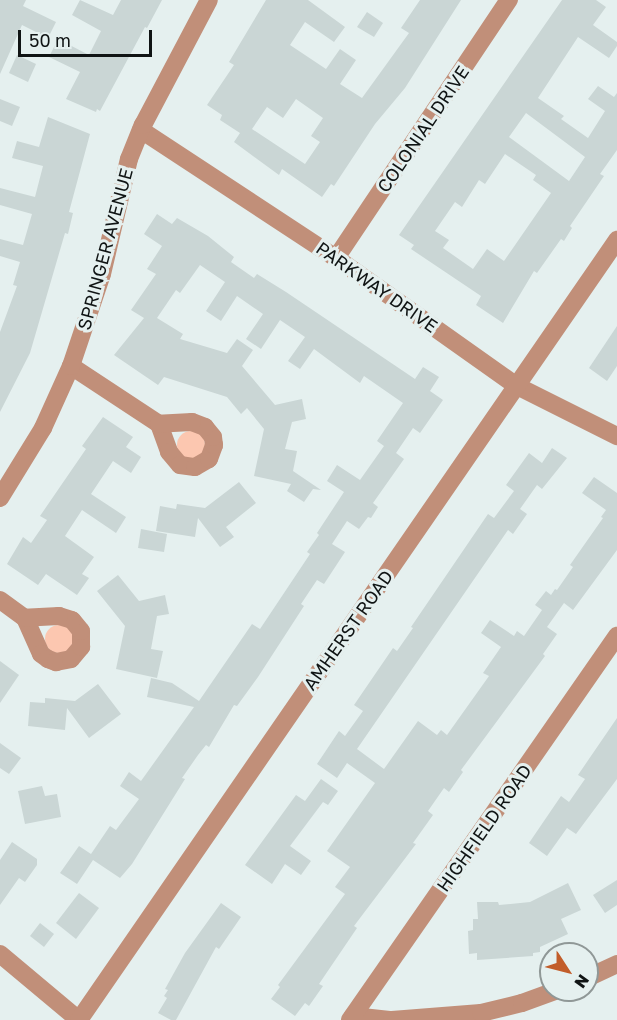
<!DOCTYPE html>
<style>
body{margin:0}
#map{position:relative;width:617px;height:1020px;overflow:hidden;background:#e5f0ef;font-family:"Golos Text",sans-serif}
div>[style]{position:absolute}
.green>*{inset:0;background:#fcc7b0}
.round{border-radius:50%}
.building>*{inset:0;background:#cad6d5}
.street>*{height:18px;margin:-9px;padding:0 9px;transform-origin:9px;border-radius:9px;background:#c18f79}
span{translate:-50% -50%;white-space:nowrap;text-align:center;line-height:1.15;-webkit-text-stroke:6px #e5f0ef;paint-order:stroke}
.street-label{font-size:18px;color:#101414}
.north{position:absolute;left:539px;top:942px;width:60px;height:60px;box-sizing:border-box;background:#e5f0ef;border:2px solid #909897;border-radius:50%;rotate:126deg;font-size:16px;font-weight:700;line-height:24px;text-align:center;color:#101414}
.north::after{content:'';display:block;margin:auto;width:21px;height:27px;background:#c25d2a;clip-path:polygon(50% 0,100% 100%,50% 72%,0 100%)}
.scale{position:absolute;left:18px;top:30px;width:134px;height:27px;box-sizing:border-box;border:3px solid #101414;border-top:0;padding-left:8px;font-size:18px;line-height:21px;white-space:nowrap;color:#101414;-webkit-text-stroke:4px #e5f0ef;paint-order:stroke}
</style>
<div id="map">
<div class="green">
<i class="round" style="left:177px;top:431px;width:28px;height:28px"></i>
<i class="round" style="left:45px;top:625px;width:28px;height:28px"></i>
</div>
<div class="building">
<i style="clip-path:polygon(0 0,26px 0,23px 6px,56px 22px,48px 38px,22px 25px,0 74px)"></i>
<i style="clip-path:polygon(80px 0,113px 15px,121px 0,162px 0,147px 28px,145px 27px,100px 111px,97px 109px,96px 112px,66px 99px,80px 72px,49px 57px,58px 39px,89px 55px,101px 31px,72px 15px)"></i>
<i style="clip-path:polygon(evenodd,266px 0,308px 0,345px 27px,334px 42px,305px 22px,290px 45px,326px 69px,340px 49px,356px 60px,340px 84px,362px 98px,409px 33px,401px 28px,420px 0,461px 0,405px 88px,375px 124px,334px 186px,331px 184px,322px 197px,282px 169px,279px 175px,234px 142px,240px 133px,220px 120px,222px 115px,207px 105px,234px 65px,229px 62px,266px 0,296px 99px,323px 118px,311px 136px,320px 142px,305px 164px,252px 129px,267px 107px,283px 118px,296px 99px)"></i>
<i style="clip-path:polygon(evenodd,562px 0,596px 0,606px 7px,593px 25px,617px 42px,617px 46px,609px 58px,578px 37px,538px 98px,564px 116px,561px 119px,588px 138px,605px 111px,588px 99px,598px 86px,614px 97px,617px 93px,617px 150px,600px 174px,604px 176px,570px 226px,572px 228px,564px 241px,561px 239px,537px 273px,534px 271px,503px 323px,476px 305px,481px 296px,411px 249px,414px 245px,399px 235px,562px 0,526px 113px,585px 157px,569px 181px,509px 137px,526px 113px,562px 0,505px 154px,536px 175px,533px 180px,551px 193px,504px 261px,487px 249px,473px 269px,443px 248px,449px 240px,435px 231px,455px 202px,462px 207px,479px 180px,485px 184px,505px 154px)"></i>
<i style="clip-path:polygon(367px 12px,383px 23px,374px 37px,357px 27px)"></i>
<i style="clip-path:polygon(17px 55px,36px 64px,28px 82px,9px 73px)"></i>
<i style="clip-path:polygon(0 99px,20px 107px,12px 126px,0 121px)"></i>
<i style="clip-path:polygon(48px 117px,90px 134px,69px 212px,73px 213px,68px 234px,65px 233px,30px 353px,0 412px,0 332px,17px 286px,13px 285px,20px 262px,0 256px,0 239px,23px 245px,32px 214px,0 205px,0 188px,35px 197px,43px 166px,12px 158px,17px 141px,39px 147px)"></i>
<i style="clip-path:polygon(157px 214px,172px 224px,177px 218px,208px 236px,234px 257px,231px 262px,254px 278px,257px 274px,286px 292px,415px 379px,423px 367px,439px 377px,430px 391px,443px 400px,420px 433px,413px 428px,396px 453px,404px 459px,373px 503px,378px 507px,371px 518px,368px 517px,359px 529px,347px 521px,332px 544px,345px 552px,324px 584px,317px 580px,301px 604px,304px 606px,258px 677px,237px 706px,234px 705px,209px 747px,206px 745px,198px 755px,182px 778px,185px 779px,132px 864px,120px 878px,93px 860px,77px 884px,60px 873px,79px 846px,91px 854px,110px 826px,116px 830px,139px 799px,120px 786px,129px 772px,141px 781px,194px 707px,147px 697px,151px 678px,172px 683px,199px 701px,252px 624px,260px 629px,310px 554px,307px 552px,319px 535px,317px 533px,344px 492px,327px 481px,337px 465px,360px 480px,384px 446px,377px 441px,403px 403px,364px 376px,360px 383px,314px 349px,300px 369px,288px 361px,305px 337px,280px 320px,261px 349px,246px 339px,263px 314px,237px 296px,221px 321px,206px 311px,225px 282px,200px 265px,180px 293px,176px 290px,157px 318px,183px 334px,180px 339px,227px 353px,237px 339px,253px 350px,242px 366px,275px 405px,302px 399px,306px 419px,292px 422px,285px 449px,297px 451px,293px 471px,321px 490px,313px 489px,304px 502px,287px 491px,291px 484px,254px 476px,264px 429px,247px 408px,241px 414px,227px 397px,164px 377px,158px 385px,114px 355px,144px 318px,131px 310px,156px 274px,147px 269px,162px 246px,144px 234px)"></i>
<i style="clip-path:polygon(617px 326px,617px 366px,607px 381px,589px 368px)"></i>
<i style="clip-path:polygon(103px 417px,133px 437px,126px 447px,141px 457px,131px 473px,113px 461px,91px 494px,126px 517px,116px 533px,82px 510px,65px 536px,94px 557px,82px 574px,89px 578px,77px 595px,46px 574px,38px 585px,7px 564px,23px 537px,31px 543px,47px 520px,40px 516px,86px 449px,82px 446px)"></i>
<i style="clip-path:polygon(552px 448px,567px 458px,542px 489px,537px 485px,520px 509px,527px 514px,513px 534px,508px 530px,357px 749px,384px 769px,418px 721px,437px 735px,441px 730px,447px 735px,489px 676px,483px 673px,501px 647px,481px 633px,490px 620px,514px 636px,517px 631px,524px 636px,542px 610px,535px 605px,546px 591px,551px 595px,555px 589px,557px 590px,573px 567px,570px 565px,603px 518px,601px 517px,606px 510px,582px 493px,594px 477px,617px 493px,617px 550px,573px 610px,564px 603px,547px 627px,557px 634px,543px 654px,545px 656px,461px 770px,463px 772px,449px 792px,444px 788px,428px 811px,433px 815px,413px 843px,416px 844px,354px 926px,357px 928px,319px 984px,323px 986px,309px 1006px,305px 1003px,295px 1016px,271px 999px,280px 987px,278px 985px,345px 894px,335px 887px,350px 867px,327px 851px,375px 783px,347px 763px,337px 778px,317px 764px,339px 731px,345px 736px,363px 711px,354px 705px,393px 648px,397px 651px,413px 628px,411px 627px,488px 514px,494px 518px,514px 491px,506px 485px,529px 453px,542px 463px)"></i>
<i style="clip-path:polygon(239px 482px,256px 503px,226px 527px,234px 537px,220px 547px,198px 518px,195px 537px,156px 531px,160px 506px,176px 509px,177px 504px,205px 508px)"></i>
<i style="clip-path:polygon(141px 529px,167px 534px,164px 552px,138px 548px)"></i>
<i style="clip-path:polygon(118px 575px,139px 601px,165px 595px,169px 614px,157px 616px,151px 649px,163px 651px,157px 678px,116px 669px,125px 626px,97px 591px)"></i>
<i style="clip-path:polygon(0 661px,19px 675px,0 703px)"></i>
<i style="clip-path:polygon(98px 684px,121px 714px,89px 738px,67px 708px,65px 730px,28px 726px,30px 702px,45px 703px,45px 698px,75px 701px)"></i>
<i style="clip-path:polygon(617px 718px,617px 779px,576px 834px,567px 828px,547px 856px,529px 843px,561px 796px,569px 802px,585px 779px,578px 775px)"></i>
<i style="clip-path:polygon(0 743px,21px 758px,9px 774px,0 768px)"></i>
<i style="clip-path:polygon(321px 779px,338px 791px,328px 805px,323px 802px,290px 846px,311px 861px,301px 875px,285px 864px,272px 884px,245px 865px,296px 795px,305px 801px)"></i>
<i style="clip-path:polygon(42px 786px,45px 796px,57px 794px,61px 817px,25px 824px,18px 791px)"></i>
<i style="clip-path:polygon(12px 842px,37px 859px,37px 865px,25px 882px,19px 878px,0 905px,0 860px)"></i>
<i style="clip-path:polygon(617px 880px,617px 905px,605px 913px,593px 895px)"></i>
<i style="clip-path:polygon(568px 883px,581px 910px,561px 919px,568px 934px,540px 947px,540px 952px,533px 953px,533px 956px,477px 960px,477px 953px,469px 954px,468px 931px,473px 930px,473px 919px,478px 919px,477px 902px,498px 902px,499px 905px,530px 902px)"></i>
<i style="clip-path:polygon(79px 893px,99px 908px,76px 939px,56px 923px)"></i>
<i style="clip-path:polygon(221px 903px,241px 917px,219px 949px,216px 947px,176px 1020px,171px 1020px,158px 1013px,167px 998px,164px 996px,168px 990px,165px 989px,185px 953px)"></i>
<i style="clip-path:polygon(40px 923px,54px 934px,44px 947px,30px 936px)"></i>
</div>
<div class="street">
<i style="left:141px;top:130px;width:233px;rotate:33.3deg"></i>
<i style="left:336px;top:258px;width:222px;rotate:35.3deg"></i>
<i style="left:517px;top:386px;width:112px;rotate:26.6deg"></i>
<i style="left:336px;top:258px;width:311px;rotate:-56.2deg"></i>
<i style="left:71px;top:366px;width:105px;rotate:33.4deg"></i>
<i style="left:159px;top:424px;width:30px;rotate:70deg"></i>
<i style="left:169px;top:452px;width:17px;rotate:50deg"></i>
<i style="left:180px;top:465px;width:15px;rotate:8deg"></i>
<i style="left:195px;top:467px;width:16px;rotate:-30deg"></i>
<i style="left:209px;top:459px;width:15px;rotate:-70deg"></i>
<i style="left:214px;top:445px;width:8px;rotate:-97deg"></i>
<i style="left:213px;top:437px;width:13px;rotate:-129deg"></i>
<i style="left:205px;top:427px;width:14px;rotate:-159deg"></i>
<i style="left:192px;top:422px;width:33px;rotate:177deg"></i>
<i style="left:0;top:498px;width:82px;rotate:-58.4deg"></i>
<i style="left:43px;top:428px;width:68px;rotate:-65.7deg"></i>
<i style="left:71px;top:366px;width:97px;rotate:-71.4deg"></i>
<i style="left:102px;top:274px;width:118px;rotate:-76.8deg"></i>
<i style="left:129px;top:159px;width:37px;rotate:-68deg"></i>
<i style="left:143px;top:125px;width:141px;rotate:-62.2deg"></i>
<i style="left:0;top:600px;width:31px;rotate:36deg"></i>
<i style="left:25px;top:618px;width:39px;rotate:66deg"></i>
<i style="left:41px;top:654px;width:9px;rotate:36deg"></i>
<i style="left:48px;top:659px;width:9px;rotate:21deg"></i>
<i style="left:56px;top:662px;width:15px;rotate:-11deg"></i>
<i style="left:71px;top:659px;width:16px;rotate:-50deg"></i>
<i style="left:81px;top:647px;width:16px;rotate:-90deg"></i>
<i style="left:81px;top:631px;width:14px;rotate:-129deg"></i>
<i style="left:72px;top:620px;width:14px;rotate:-163deg"></i>
<i style="left:59px;top:616px;width:34px;rotate:177deg"></i>
<i style="left:0;top:954px;width:103px;rotate:39.9deg"></i>
<i style="left:79px;top:1020px;width:948px;rotate:-55.4deg"></i>
<i style="left:587px;top:978px;width:33px;rotate:-25deg"></i>
<i style="left:353px;top:1016px;width:39px;rotate:6deg"></i>
<i style="left:392px;top:1020px;width:89px;rotate:-4.5deg"></i>
<i style="left:481px;top:1013px;width:42px;rotate:-13.7deg"></i>
<i style="left:522px;top:1003px;width:38px;rotate:-20deg"></i>
<i style="left:350px;top:1020px;width:468px;rotate:-55.2deg"></i>
</div>
<div class="street-label">
<span style="left:423px;top:129px;rotate:-56deg">COLONIAL DRIVE</span>
<span style="left:105px;top:249px;rotate:-75deg">SPRINGER AVENUE</span>
<span style="left:377px;top:287px;rotate:35deg">PARKWAY DRIVE</span>
<span style="left:348px;top:630px;rotate:-55deg">AMHERST ROAD</span>
<span style="left:484px;top:828px;rotate:-55deg">HIGHFIELD ROAD</span>
</div>
<div class="north">N</div>
<div class="scale">50 m</div>
</div>
